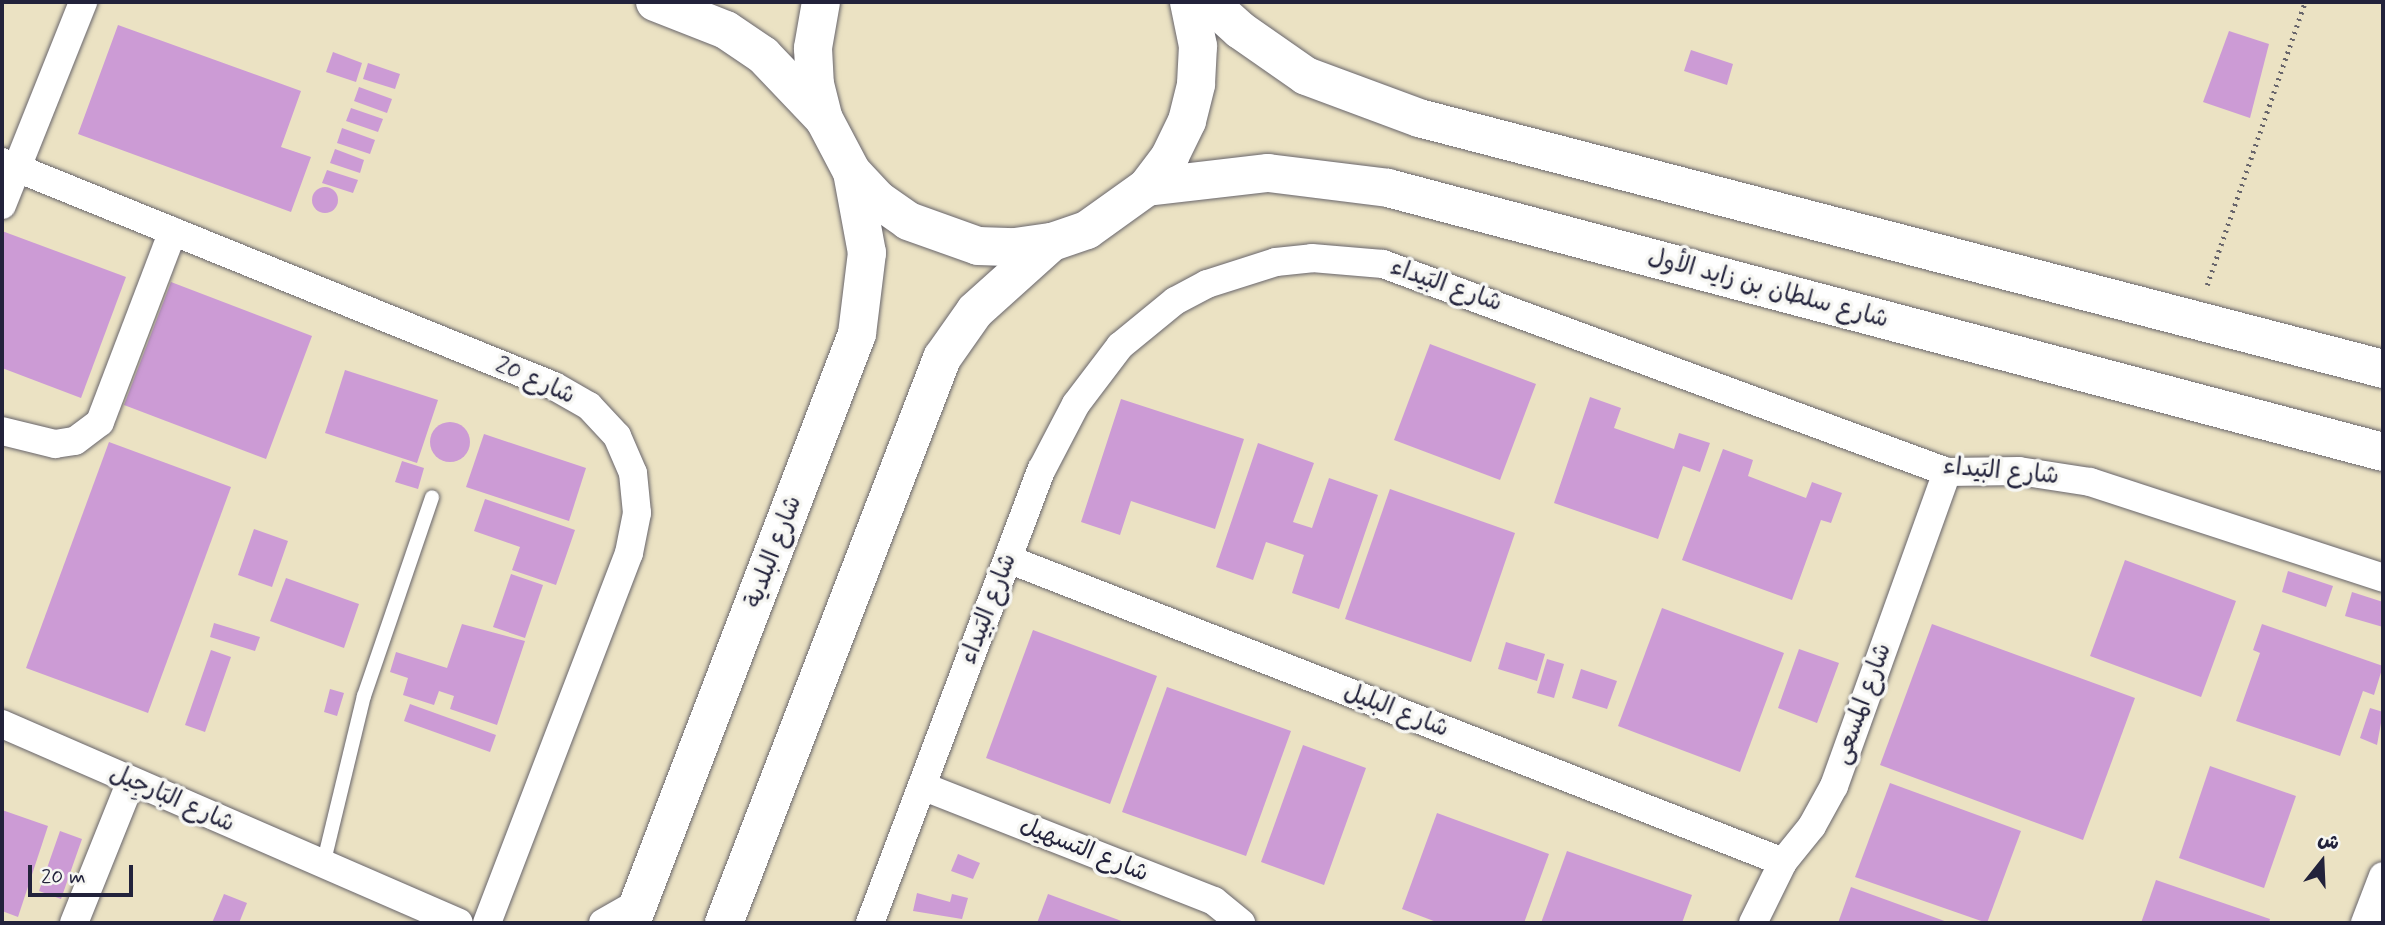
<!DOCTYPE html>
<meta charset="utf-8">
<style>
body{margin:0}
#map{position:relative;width:2385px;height:925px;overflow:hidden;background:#ebe2c3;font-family:Mynerve,"Playpen Sans Arabic",sans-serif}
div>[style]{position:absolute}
.building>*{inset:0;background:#cc9bd5}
.round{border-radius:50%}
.path>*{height:4.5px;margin-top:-2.25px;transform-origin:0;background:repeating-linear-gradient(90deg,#68656b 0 2px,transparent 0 7px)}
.roads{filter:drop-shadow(0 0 2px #68656b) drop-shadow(0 0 2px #68656b)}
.lane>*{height:14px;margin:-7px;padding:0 7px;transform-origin:7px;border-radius:7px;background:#fff}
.street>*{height:28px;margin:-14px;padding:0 14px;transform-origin:14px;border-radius:14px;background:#fff}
.secondary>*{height:38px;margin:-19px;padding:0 19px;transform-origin:19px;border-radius:19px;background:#fff}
.primary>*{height:38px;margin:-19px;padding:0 19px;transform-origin:19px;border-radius:19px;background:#fff}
span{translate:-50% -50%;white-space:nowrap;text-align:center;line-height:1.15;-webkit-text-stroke:7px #f6f6f2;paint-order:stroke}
.street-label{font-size:24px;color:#22223b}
.frame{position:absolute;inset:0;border:4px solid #22223b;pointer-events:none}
.north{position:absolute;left:2287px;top:827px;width:70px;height:70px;-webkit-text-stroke:5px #f6f6f2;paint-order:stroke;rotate:18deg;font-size:19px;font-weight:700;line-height:28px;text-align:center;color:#22223b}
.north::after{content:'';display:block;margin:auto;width:24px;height:32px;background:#22223b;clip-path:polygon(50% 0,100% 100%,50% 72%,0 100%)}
.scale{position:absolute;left:28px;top:865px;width:105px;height:32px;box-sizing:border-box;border:4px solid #22223b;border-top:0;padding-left:9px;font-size:21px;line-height:24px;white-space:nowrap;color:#22223b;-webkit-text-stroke:5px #f6f6f2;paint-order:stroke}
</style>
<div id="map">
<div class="building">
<i style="clip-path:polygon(118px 25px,301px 91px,281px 147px,311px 157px,291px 212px,78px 134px)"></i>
<i style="clip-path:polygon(2229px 31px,2269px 44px,2250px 118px,2203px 102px)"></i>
<i style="clip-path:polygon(1691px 50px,1733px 64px,1727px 85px,1684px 71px)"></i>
<i style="clip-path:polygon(333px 52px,362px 63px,356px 82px,326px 72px)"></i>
<i style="clip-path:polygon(368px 63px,400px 74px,395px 89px,363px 79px)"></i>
<i style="clip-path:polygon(359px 87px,392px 99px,387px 113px,354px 101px)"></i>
<i style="clip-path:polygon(351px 108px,383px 119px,378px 132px,346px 121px)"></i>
<i style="clip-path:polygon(342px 128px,375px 140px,370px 154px,337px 143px)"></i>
<i style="clip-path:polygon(335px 149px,364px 160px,360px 173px,330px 163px)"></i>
<i style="clip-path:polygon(327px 170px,358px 180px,353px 193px,322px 183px)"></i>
<i class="round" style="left:312px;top:187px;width:26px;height:26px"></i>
<i style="clip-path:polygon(2px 231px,126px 277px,81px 398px,2px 368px)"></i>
<i style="clip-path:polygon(171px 282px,312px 336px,266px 459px,124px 405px)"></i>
<i style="clip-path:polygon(1430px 344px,1536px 384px,1500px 480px,1394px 440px)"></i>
<i style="clip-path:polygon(345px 370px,438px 400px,417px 463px,325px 433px)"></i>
<i style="clip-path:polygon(1590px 397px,1621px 408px,1614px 428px,1674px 449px,1679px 433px,1710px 443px,1700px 472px,1683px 466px,1658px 539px,1554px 503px)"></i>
<i style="clip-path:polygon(1121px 399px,1244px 439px,1215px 529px,1131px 501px,1120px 535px,1081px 522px)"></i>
<i class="round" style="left:430px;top:422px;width:40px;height:40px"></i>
<i style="clip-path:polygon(484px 434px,586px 468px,569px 521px,466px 487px)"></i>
<i style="clip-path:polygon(109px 442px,231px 487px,148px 713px,26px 668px)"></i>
<i style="clip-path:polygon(1258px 443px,1314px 463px,1293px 522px,1312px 528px,1329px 478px,1378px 495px,1339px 609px,1292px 593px,1304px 555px,1266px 542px,1253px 580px,1216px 567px)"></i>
<i style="clip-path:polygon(1723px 449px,1753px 460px,1748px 476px,1806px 498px,1812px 482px,1842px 493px,1831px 523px,1821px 520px,1792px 600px,1682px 560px)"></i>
<i style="clip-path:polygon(402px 461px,424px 468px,418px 489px,395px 482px)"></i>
<i style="clip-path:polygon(1390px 489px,1515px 533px,1471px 662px,1345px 619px)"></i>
<i style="clip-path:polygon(485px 499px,575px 530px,556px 585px,512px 570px,520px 547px,474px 531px)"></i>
<i style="clip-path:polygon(254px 529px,288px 541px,272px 587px,238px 575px)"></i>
<i style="clip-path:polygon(2125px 560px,2236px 601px,2201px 697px,2090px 656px)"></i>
<i style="clip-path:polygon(2288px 571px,2333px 586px,2326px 607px,2282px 592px)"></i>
<i style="clip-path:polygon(511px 574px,543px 585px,525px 638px,493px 627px)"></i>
<i style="clip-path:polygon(286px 578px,359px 604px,344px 648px,270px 621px)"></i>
<i style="clip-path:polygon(2352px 592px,2383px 602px,2383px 627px,2345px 616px)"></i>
<i style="clip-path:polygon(1662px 608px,1784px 653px,1740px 772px,1618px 726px)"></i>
<i style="clip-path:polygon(214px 623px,260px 637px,255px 651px,210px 637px)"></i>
<i style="clip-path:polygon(462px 624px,525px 641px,497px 725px,450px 709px,454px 696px,439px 691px,434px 705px,403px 695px,408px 678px,390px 672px,396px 652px,447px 668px)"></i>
<i style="clip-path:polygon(1932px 624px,2135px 698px,2083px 840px,1880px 765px)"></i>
<i style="clip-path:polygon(2262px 624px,2383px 666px,2374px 695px,2363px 691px,2340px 756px,2236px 721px,2260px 653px,2253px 650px)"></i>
<i style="clip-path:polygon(1033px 630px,1157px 676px,1110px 804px,986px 758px)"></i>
<i style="clip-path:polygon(1506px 642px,1545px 654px,1537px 681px,1498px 669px)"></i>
<i style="clip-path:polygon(1799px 649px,1839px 663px,1817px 723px,1778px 708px)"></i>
<i style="clip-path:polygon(211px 650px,231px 657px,205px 732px,185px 725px)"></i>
<i style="clip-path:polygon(1547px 659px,1564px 664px,1554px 698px,1537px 693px)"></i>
<i style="clip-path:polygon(1581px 669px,1617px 681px,1607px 709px,1572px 698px)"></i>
<i style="clip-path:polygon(1167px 687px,1291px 731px,1246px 856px,1122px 812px)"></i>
<i style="clip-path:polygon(330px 689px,344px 693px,337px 716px,324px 712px)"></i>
<i style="clip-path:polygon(410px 704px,496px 735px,490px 752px,404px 721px)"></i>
<i style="clip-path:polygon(2370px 708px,2383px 712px,2377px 745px,2360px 738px)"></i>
<i style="clip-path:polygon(1303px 745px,1366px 768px,1324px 885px,1261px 862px)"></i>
<i style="clip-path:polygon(2210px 766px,2296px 796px,2264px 888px,2179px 858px)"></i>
<i style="clip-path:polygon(1890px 783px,2021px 831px,1987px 923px,1855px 877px)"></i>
<i style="clip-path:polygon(2px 810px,48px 826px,18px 917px,2px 911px)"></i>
<i style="clip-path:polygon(1437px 813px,1549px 854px,1524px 923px,1439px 923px,1402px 909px)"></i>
<i style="clip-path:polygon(60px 831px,82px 839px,61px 899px,39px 891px)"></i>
<i style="clip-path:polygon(1567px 851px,1692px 895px,1682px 923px,1541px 923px)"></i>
<i style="clip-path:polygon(958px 854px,980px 863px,973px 879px,951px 871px)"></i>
<i style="clip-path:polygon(2156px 880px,2270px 919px,2269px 923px,2141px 923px)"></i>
<i style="clip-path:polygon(1851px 887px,1950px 923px,1838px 923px)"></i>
<i style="clip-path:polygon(917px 893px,950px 902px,952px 894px,968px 898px,962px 919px,913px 911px)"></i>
<i style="clip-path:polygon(224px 894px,247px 903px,239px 923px,212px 923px)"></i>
<i style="clip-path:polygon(1048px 894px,1127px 923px,1037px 923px)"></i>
</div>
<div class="path">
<i style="left:2207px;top:285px;width:299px;rotate:-70.9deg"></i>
</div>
<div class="roads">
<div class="lane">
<i style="left:323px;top:865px;width:174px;rotate:-76.4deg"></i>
<i style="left:364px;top:696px;width:210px;rotate:-71.1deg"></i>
</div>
<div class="street">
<i style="left:2px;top:162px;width:596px;rotate:22.09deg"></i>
<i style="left:554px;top:386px;width:40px;rotate:29.7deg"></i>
<i style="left:589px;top:406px;width:41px;rotate:47deg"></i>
<i style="left:617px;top:436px;width:40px;rotate:66.6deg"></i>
<i style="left:633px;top:473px;width:40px;rotate:84.3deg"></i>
<i style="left:637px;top:513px;width:41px;rotate:101.3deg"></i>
<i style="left:629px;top:553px;width:396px;rotate:111deg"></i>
<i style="left:2px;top:205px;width:219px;rotate:-68.2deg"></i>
<i style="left:2px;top:431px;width:55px;rotate:13.8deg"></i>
<i style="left:55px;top:444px;width:20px;rotate:-9deg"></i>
<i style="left:75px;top:441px;width:31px;rotate:-37deg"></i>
<i style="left:100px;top:422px;width:204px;rotate:-69.1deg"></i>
<i style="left:1008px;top:559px;width:832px;rotate:21.35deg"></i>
<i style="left:2px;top:724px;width:498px;rotate:23.5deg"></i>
<i style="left:922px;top:786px;width:314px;rotate:21.5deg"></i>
<i style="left:1214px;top:901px;width:35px;rotate:39deg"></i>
<i style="left:74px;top:923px;width:153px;rotate:-68.1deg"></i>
<i style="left:603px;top:923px;width:40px;rotate:-29.7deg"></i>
<i style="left:870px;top:923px;width:485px;rotate:-69.3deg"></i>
<i style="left:1042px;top:469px;width:73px;rotate:-62.4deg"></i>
<i style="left:1076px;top:404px;width:73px;rotate:-52.8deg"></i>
<i style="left:1120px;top:346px;width:71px;rotate:-39.3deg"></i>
<i style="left:1175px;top:301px;width:36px;rotate:-28deg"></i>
<i style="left:1207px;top:284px;width:72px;rotate:-17.7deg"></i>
<i style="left:1276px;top:262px;width:36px;rotate:-6deg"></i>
<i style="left:1312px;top:258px;width:71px;rotate:4.8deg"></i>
<i style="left:1383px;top:264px;width:601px;rotate:20.24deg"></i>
<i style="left:1947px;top:472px;width:72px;rotate:-0.8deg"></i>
<i style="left:2019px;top:471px;width:72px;rotate:8.8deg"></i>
<i style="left:2090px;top:482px;width:308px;rotate:18.1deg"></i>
<i style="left:1753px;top:923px;width:68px;rotate:-63.8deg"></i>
<i style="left:1783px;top:862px;width:46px;rotate:-51.1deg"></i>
<i style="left:1812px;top:826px;width:46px;rotate:-61.2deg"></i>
<i style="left:1834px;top:786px;width:334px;rotate:-70.2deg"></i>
<i style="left:2365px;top:923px;width:50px;rotate:-69deg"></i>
</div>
<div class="secondary">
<i style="left:655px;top:2px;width:76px;rotate:21.5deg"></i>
<i style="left:726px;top:30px;width:45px;rotate:34deg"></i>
<i style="left:763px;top:55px;width:88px;rotate:46.4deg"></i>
<i style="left:1209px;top:2px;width:42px;rotate:42.1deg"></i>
<i style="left:1240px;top:30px;width:80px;rotate:34.9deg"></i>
<i style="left:1306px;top:76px;width:121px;rotate:20.4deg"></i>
<i style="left:1419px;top:118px;width:996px;rotate:14.59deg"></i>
<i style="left:1147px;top:187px;width:122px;rotate:-6.6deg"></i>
<i style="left:1268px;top:173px;width:121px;rotate:7.1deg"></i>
<i style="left:1388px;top:188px;width:1029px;rotate:14.86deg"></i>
</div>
<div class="primary">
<i style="left:821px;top:2px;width:47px;rotate:99.9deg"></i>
<i style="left:813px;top:48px;width:36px;rotate:87deg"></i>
<i style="left:815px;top:84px;width:36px;rotate:76deg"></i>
<i style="left:824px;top:119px;width:60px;rotate:62.2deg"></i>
<i style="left:852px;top:172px;width:37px;rotate:47deg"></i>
<i style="left:877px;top:199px;width:38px;rotate:35deg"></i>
<i style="left:908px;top:221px;width:74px;rotate:19.7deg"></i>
<i style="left:978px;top:246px;width:37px;rotate:2deg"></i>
<i style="left:1015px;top:247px;width:37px;rotate:-8deg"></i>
<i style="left:1052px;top:242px;width:37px;rotate:-19deg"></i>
<i style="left:1087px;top:230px;width:74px;rotate:-35.6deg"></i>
<i style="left:1147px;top:187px;width:39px;rotate:-53deg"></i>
<i style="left:1170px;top:156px;width:39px;rotate:-64deg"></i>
<i style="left:1187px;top:121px;width:38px;rotate:-76deg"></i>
<i style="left:1196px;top:84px;width:38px;rotate:-87deg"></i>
<i style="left:1198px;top:46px;width:45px;rotate:-101.6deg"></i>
<i style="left:631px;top:923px;width:631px;rotate:-69.01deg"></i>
<i style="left:857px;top:334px;width:82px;rotate:-83deg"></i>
<i style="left:867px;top:253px;width:82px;rotate:-100.5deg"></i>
<i style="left:724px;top:923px;width:606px;rotate:-68.9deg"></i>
<i style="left:942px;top:358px;width:57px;rotate:-54.9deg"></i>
<i style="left:975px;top:311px;width:103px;rotate:-41.9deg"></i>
</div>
</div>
<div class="street-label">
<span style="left:1446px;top:286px;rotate:19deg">شارع البَيداء</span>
<span style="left:1768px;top:289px;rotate:15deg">شارع سلطان بن زايد الأول</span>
<span style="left:535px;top:381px;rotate:24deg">شارع 20</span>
<span style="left:2001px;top:472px;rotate:5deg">شارع البَيداء</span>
<span style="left:774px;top:552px;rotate:-69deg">شارع البلدية</span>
<span style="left:989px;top:609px;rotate:-69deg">شارع البَيداء</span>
<span style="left:1863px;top:704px;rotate:-70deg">شارع المسعى</span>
<span style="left:1396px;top:711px;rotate:21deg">شارع البليل</span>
<span style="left:172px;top:799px;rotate:24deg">شارع البَارجِيل</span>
<span style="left:1084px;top:850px;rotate:22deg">شارع التسهيل</span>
</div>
<div class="frame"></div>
<div class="north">ش</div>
<div class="scale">20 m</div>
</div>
